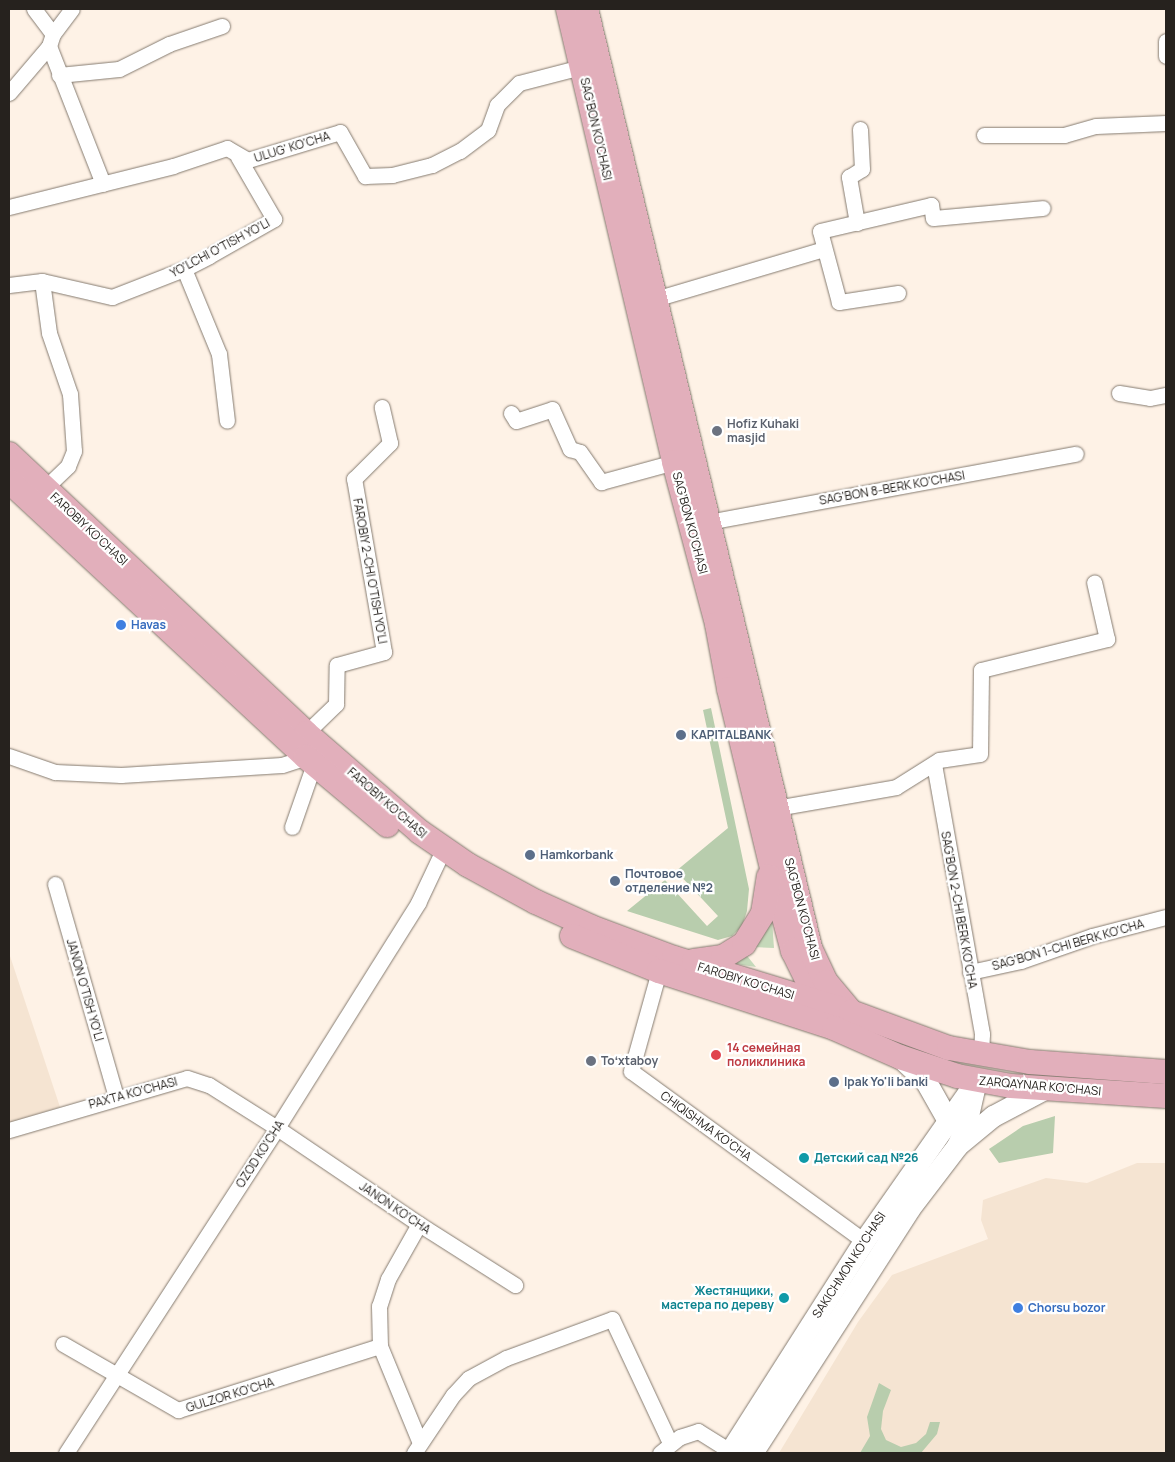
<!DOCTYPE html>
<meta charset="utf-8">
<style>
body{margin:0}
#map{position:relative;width:1175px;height:1462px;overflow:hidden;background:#fef2e6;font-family:Manrope,sans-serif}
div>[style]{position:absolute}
.built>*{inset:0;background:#f5e4d2}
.green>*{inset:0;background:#c5d9ba}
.forest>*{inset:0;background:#b8cdad}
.roads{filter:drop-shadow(0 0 1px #857b70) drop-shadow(0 0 1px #857b70)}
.street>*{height:15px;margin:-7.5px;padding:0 7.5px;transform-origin:7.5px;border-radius:7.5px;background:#fff}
.secondary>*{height:21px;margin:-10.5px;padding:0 10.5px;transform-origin:10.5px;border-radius:10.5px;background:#fff}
.primary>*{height:24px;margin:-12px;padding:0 12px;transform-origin:12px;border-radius:12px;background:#e2afbb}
.dots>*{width:14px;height:14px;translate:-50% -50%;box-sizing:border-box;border:2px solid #fff;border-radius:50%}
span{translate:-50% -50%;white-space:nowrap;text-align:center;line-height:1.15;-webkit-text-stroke:4.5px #fff;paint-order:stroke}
.street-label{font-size:12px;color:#26221e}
.worship-label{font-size:12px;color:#5b616d;font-weight:700}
.left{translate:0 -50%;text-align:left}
.shop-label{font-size:12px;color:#366cbe;font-weight:700}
.service-label{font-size:12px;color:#4e5e75;font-weight:700}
.health-label{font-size:12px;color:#be3a42;font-weight:700}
.culture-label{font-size:12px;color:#0d838f;font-weight:700}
.right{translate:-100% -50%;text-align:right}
.frame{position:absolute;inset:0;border:10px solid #26221e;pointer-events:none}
</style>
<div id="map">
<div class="built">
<i style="clip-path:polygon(9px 953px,60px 1107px,9px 1123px)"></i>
<i style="clip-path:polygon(1137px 1163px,1166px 1163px,1166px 1453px,779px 1453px,858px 1322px,892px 1275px,988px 1239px,981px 1220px,983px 1200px,1046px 1178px,1087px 1183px)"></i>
</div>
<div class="green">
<i style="clip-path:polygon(771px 906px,774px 948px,752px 947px)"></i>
<i style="clip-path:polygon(744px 952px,756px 967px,729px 963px)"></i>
</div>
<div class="forest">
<i style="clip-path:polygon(711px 708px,749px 889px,747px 911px,742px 926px,732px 936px,718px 940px,627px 911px,665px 880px,707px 926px,718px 916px,676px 871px,728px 828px,703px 710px)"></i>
<i style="clip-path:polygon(1055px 1116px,1053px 1153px,999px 1163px,989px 1149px,995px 1145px,1023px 1126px)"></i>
<i style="clip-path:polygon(879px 1383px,891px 1390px,883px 1411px,881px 1429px,886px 1440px,901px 1447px,916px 1443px,926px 1434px,930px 1422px,940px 1422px,937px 1434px,921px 1453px,860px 1453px,870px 1436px,867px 1417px)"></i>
</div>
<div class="roads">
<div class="street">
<i style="left:34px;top:9px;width:31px;rotate:53deg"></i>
<i style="left:1166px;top:41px;width:15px;rotate:90deg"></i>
<i style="left:49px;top:46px;width:148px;rotate:68.6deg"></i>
<i style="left:59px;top:75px;width:60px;rotate:-5.7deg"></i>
<i style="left:119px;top:69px;width:56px;rotate:-26.6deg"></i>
<i style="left:169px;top:44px;width:56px;rotate:-18.8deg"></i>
<i style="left:9px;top:93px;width:62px;rotate:-49.6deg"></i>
<i style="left:49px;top:46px;width:13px;rotate:-72deg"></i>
<i style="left:53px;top:34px;width:31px;rotate:-53deg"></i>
<i style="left:984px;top:135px;width:80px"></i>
<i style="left:1064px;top:135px;width:33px;rotate:-16deg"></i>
<i style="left:1096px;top:126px;width:70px;rotate:-2.5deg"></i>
<i style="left:9px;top:207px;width:169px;rotate:-14deg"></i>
<i style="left:173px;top:166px;width:57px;rotate:-18.4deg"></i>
<i style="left:227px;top:148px;width:24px;rotate:30deg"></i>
<i style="left:248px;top:160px;width:96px;rotate:-16.9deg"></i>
<i style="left:340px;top:132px;width:51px;rotate:60.4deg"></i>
<i style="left:365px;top:176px;width:27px;rotate:-2deg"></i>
<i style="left:392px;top:175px;width:41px;rotate:-14deg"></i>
<i style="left:432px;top:165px;width:31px;rotate:-27deg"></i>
<i style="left:460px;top:151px;width:35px;rotate:-37deg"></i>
<i style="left:488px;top:130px;width:27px;rotate:-70deg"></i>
<i style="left:497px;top:105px;width:31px;rotate:-45deg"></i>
<i style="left:519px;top:83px;width:64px;rotate:-14.5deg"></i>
<i style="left:857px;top:223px;width:47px;rotate:-99.9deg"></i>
<i style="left:849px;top:177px;width:15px;rotate:-32deg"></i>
<i style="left:862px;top:169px;width:40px;rotate:-92.9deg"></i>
<i style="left:184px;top:269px;width:92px;rotate:67.6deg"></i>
<i style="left:219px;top:354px;width:67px;rotate:83.2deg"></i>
<i style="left:42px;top:281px;width:52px;rotate:82.3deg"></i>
<i style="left:49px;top:333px;width:65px;rotate:71deg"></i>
<i style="left:70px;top:394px;width:57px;rotate:86deg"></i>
<i style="left:74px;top:451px;width:16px;rotate:112deg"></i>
<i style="left:68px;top:466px;width:32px;rotate:136deg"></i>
<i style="left:9px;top:285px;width:33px;rotate:-7deg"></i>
<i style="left:42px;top:281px;width:72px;rotate:12.9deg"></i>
<i style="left:112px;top:297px;width:77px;rotate:-21.3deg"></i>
<i style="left:184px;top:269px;width:28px;rotate:-27deg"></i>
<i style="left:209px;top:256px;width:75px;rotate:-29.6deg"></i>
<i style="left:274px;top:219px;width:72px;rotate:-120.1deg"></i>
<i style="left:898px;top:293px;width:60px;rotate:171.3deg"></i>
<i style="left:839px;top:302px;width:73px;rotate:-105deg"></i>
<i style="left:820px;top:231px;width:114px;rotate:-13.2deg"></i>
<i style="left:931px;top:205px;width:13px;rotate:81deg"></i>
<i style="left:933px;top:218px;width:110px;rotate:-5.2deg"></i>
<i style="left:655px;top:299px;width:176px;rotate:-16.5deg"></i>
<i style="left:1119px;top:393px;width:31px;rotate:9deg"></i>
<i style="left:1150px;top:398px;width:16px;rotate:-11deg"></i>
<i style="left:511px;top:413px;width:9px;rotate:58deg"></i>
<i style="left:516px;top:421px;width:38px;rotate:-18deg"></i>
<i style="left:552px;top:409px;width:44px;rotate:65.8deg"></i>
<i style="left:570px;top:449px;width:10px;rotate:17deg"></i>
<i style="left:580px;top:452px;width:37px;rotate:55deg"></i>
<i style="left:601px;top:482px;width:76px;rotate:-15.3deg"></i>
<i style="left:708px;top:522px;width:374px;rotate:-10.5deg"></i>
<i style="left:306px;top:733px;width:42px;rotate:-44deg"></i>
<i style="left:336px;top:704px;width:39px;rotate:-89deg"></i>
<i style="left:337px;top:665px;width:49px;rotate:-15.5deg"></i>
<i style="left:384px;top:652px;width:176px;rotate:-99.8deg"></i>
<i style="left:354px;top:479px;width:51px;rotate:-45deg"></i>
<i style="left:390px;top:443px;width:37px;rotate:-103deg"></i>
<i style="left:9px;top:756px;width:49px;rotate:19.2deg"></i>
<i style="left:55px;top:772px;width:66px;rotate:2.6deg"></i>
<i style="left:121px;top:775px;width:161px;rotate:-3.6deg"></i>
<i style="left:282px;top:765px;width:25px;rotate:-18deg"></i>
<i style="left:306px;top:757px;width:6px;rotate:-51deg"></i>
<i style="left:934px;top:764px;width:274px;rotate:79.9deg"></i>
<i style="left:982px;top:1034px;width:21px;rotate:93deg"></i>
<i style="left:776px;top:808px;width:122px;rotate:-9.9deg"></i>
<i style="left:896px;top:787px;width:51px;rotate:-32.1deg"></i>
<i style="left:939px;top:760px;width:41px;rotate:-8.3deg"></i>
<i style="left:980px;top:754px;width:84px;rotate:-89.3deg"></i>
<i style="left:981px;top:670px;width:130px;rotate:-13.8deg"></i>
<i style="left:1107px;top:639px;width:58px;rotate:-102.8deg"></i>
<i style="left:292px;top:827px;width:67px;rotate:-70.8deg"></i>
<i style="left:55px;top:884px;width:222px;rotate:74deg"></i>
<i style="left:659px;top:971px;width:104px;rotate:105.6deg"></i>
<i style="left:631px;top:1071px;width:288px;rotate:36.1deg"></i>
<i style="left:970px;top:972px;width:52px;rotate:-12.2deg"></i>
<i style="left:1021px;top:961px;width:75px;rotate:-19.4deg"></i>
<i style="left:1092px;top:936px;width:76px;rotate:-14.4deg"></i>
<i style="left:9px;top:1130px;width:185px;rotate:-16.3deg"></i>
<i style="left:187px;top:1078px;width:23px;rotate:18deg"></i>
<i style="left:209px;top:1085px;width:80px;rotate:32.3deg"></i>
<i style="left:277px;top:1128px;width:171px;rotate:34.1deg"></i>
<i style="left:419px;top:1224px;width:114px;rotate:32.4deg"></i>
<i style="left:419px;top:1224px;width:63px;rotate:119.4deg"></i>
<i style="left:388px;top:1279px;width:28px;rotate:108deg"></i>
<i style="left:379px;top:1306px;width:40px;rotate:88.6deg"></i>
<i style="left:380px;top:1346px;width:105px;rotate:67.6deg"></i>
<i style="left:63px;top:1344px;width:133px;rotate:29.9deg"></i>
<i style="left:178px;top:1410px;width:212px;rotate:-17.6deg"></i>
<i style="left:66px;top:1453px;width:387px;rotate:-57deg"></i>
<i style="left:277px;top:1128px;width:266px;rotate:-57.9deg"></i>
<i style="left:418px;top:903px;width:59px;rotate:-64.7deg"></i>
<i style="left:414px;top:1453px;width:70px;rotate:-56.1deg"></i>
<i style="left:453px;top:1395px;width:23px;rotate:-47deg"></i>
<i style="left:469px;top:1378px;width:42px;rotate:-28.4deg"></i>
<i style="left:506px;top:1358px;width:113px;rotate:-20.2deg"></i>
<i style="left:612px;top:1319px;width:137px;rotate:64.9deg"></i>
<i style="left:660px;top:1453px;width:26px;rotate:-39deg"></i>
<i style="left:680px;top:1437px;width:19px;rotate:-18deg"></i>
<i style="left:698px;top:1431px;width:38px;rotate:32deg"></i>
</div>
<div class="secondary">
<i style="left:901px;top:1058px;width:33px;rotate:43deg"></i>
<i style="left:925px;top:1080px;width:45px;rotate:60.6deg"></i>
<i style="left:959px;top:1144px;width:44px;rotate:-39.5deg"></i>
<i style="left:993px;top:1116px;width:58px;rotate:-27.9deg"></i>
<i style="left:729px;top:1453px;width:251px;rotate:-57.5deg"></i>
<i style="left:864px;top:1241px;width:195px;rotate:-55deg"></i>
<i style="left:752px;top:1453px;width:290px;rotate:-57.2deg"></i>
<i style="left:909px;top:1209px;width:79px;rotate:-52.7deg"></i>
<i style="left:957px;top:1146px;width:19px;rotate:-65deg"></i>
<i style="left:965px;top:1129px;width:41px;rotate:-77.3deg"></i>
</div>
<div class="primary">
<i style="left:568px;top:9px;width:465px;rotate:76.8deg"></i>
<i style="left:674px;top:462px;width:168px;rotate:75.1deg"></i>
<i style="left:717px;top:624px;width:66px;rotate:79.5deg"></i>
<i style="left:729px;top:689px;width:223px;rotate:76.5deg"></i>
<i style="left:781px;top:906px;width:47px;rotate:75.1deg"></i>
<i style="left:793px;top:951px;width:66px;rotate:63.8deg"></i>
<i style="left:586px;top:9px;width:965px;rotate:76.58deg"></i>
<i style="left:810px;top:948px;width:38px;rotate:65deg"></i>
<i style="left:826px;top:982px;width:39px;rotate:50deg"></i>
<i style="left:9px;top:454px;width:407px;rotate:43.2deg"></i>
<i style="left:306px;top:733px;width:151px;rotate:41deg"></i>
<i style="left:420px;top:832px;width:58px;rotate:34.5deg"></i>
<i style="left:468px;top:865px;width:77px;rotate:28.6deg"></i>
<i style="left:536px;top:902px;width:60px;rotate:24.4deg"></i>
<i style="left:591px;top:927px;width:89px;rotate:20.5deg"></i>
<i style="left:674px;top:958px;width:185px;rotate:17deg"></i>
<i style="left:851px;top:1012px;width:104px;rotate:20.2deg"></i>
<i style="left:949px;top:1048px;width:82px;rotate:9.8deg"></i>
<i style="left:1030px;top:1062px;width:136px;rotate:4.2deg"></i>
<i style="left:9px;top:481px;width:405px;rotate:42.9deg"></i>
<i style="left:306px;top:757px;width:106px;rotate:40deg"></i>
<i style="left:572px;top:936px;width:94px;rotate:21.9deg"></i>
<i style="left:659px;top:971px;width:184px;rotate:18deg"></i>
<i style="left:834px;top:1028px;width:72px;rotate:23.7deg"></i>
<i style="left:900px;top:1057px;width:60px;rotate:18.4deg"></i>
<i style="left:957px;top:1076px;width:55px;rotate:10.5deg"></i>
<i style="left:1011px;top:1086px;width:155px;rotate:3.7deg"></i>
<i style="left:694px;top:961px;width:29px;rotate:-8deg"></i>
<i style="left:723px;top:957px;width:25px;rotate:-32deg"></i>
<i style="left:744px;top:944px;width:36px;rotate:-58deg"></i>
<i style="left:763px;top:913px;width:37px;rotate:-81deg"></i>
</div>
</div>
<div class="dots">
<i style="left:717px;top:431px;background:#6b7280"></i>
<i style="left:121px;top:625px;background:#3f7fe0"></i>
<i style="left:681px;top:735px;background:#5c6f8a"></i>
<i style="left:530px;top:855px;background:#5c6f8a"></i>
<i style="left:615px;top:881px;background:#5c6f8a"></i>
<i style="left:716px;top:1055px;background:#e0444e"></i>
<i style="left:591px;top:1061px;background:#6b7280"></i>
<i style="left:834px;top:1082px;background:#5c6f8a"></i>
<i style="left:804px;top:1158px;background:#0f9aa8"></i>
<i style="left:784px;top:1298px;background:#0f9aa8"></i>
<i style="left:1018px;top:1308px;background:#3f7fe0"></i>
</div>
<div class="street-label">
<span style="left:596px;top:129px;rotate:77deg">SAG’BON KO’CHASI</span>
<span style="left:292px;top:147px;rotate:-17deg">ULUG' KO'CHA</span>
<span style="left:220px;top:248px;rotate:-28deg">YO'LCHI O'TISH YO'LI</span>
<span style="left:892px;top:488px;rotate:-10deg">SAG'BON 8-BERK KO'CHASI</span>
<span style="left:690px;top:523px;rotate:75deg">SAG’BON KO’CHASI</span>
<span style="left:89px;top:529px;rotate:43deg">FAROBIY KO'CHASI</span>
<span style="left:370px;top:571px;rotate:80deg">FAROBIY 2-CHI O'TISH YO'LI</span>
<span style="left:387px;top:803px;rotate:41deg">FAROBIY KO'CHASI</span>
<span style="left:802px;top:909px;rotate:75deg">SAG’BON KO’CHASI</span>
<span style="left:959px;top:910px;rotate:80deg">SAG'BON 2-CHI BERK KO'CHA</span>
<span style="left:1068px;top:945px;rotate:-16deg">SAG'BON 1-CHI BERK KO'CHA</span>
<span style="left:746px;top:981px;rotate:17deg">FAROBIY KO'CHASI</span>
<span style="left:85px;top:990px;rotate:74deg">JANON O'TISH YO'LI</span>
<span style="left:1040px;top:1086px;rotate:5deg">ZARQAYNAR KO'CHASI</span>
<span style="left:133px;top:1093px;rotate:-15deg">PAXTA KO‘CHASI</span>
<span style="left:706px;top:1126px;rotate:36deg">CHIQISHMA KO'CHA</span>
<span style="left:260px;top:1154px;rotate:-57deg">OZOD KO'CHA</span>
<span style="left:395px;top:1208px;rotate:34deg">JANON KO'CHA</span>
<span style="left:849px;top:1265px;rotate:-57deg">SAKICHMON KO'CHASI</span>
<span style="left:230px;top:1395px;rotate:-17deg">GULZOR KO'CHA</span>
</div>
<div class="worship-label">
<span class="left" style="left:727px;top:431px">Hofiz Kuhaki<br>masjid</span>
<span class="left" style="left:601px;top:1061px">Toʻxtaboy</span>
</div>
<div class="shop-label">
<span class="left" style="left:131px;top:625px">Havas</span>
<span class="left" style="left:1028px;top:1308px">Chorsu bozor</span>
</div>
<div class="service-label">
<span class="left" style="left:691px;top:735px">KAPITALBANK</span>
<span class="left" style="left:540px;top:855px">Hamkorbank</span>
<span class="left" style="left:625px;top:881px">Почтовое<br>отделение №2</span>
<span class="left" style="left:844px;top:1082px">Ipak Yo'li banki</span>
</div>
<div class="health-label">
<span class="left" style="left:727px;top:1055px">14 семейная<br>поликлиника</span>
</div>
<div class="culture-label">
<span class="left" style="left:814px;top:1158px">Детский сад №26</span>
<span class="right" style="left:774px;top:1298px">Жестянщики,<br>мастера по дереву</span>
</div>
<div class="frame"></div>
</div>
